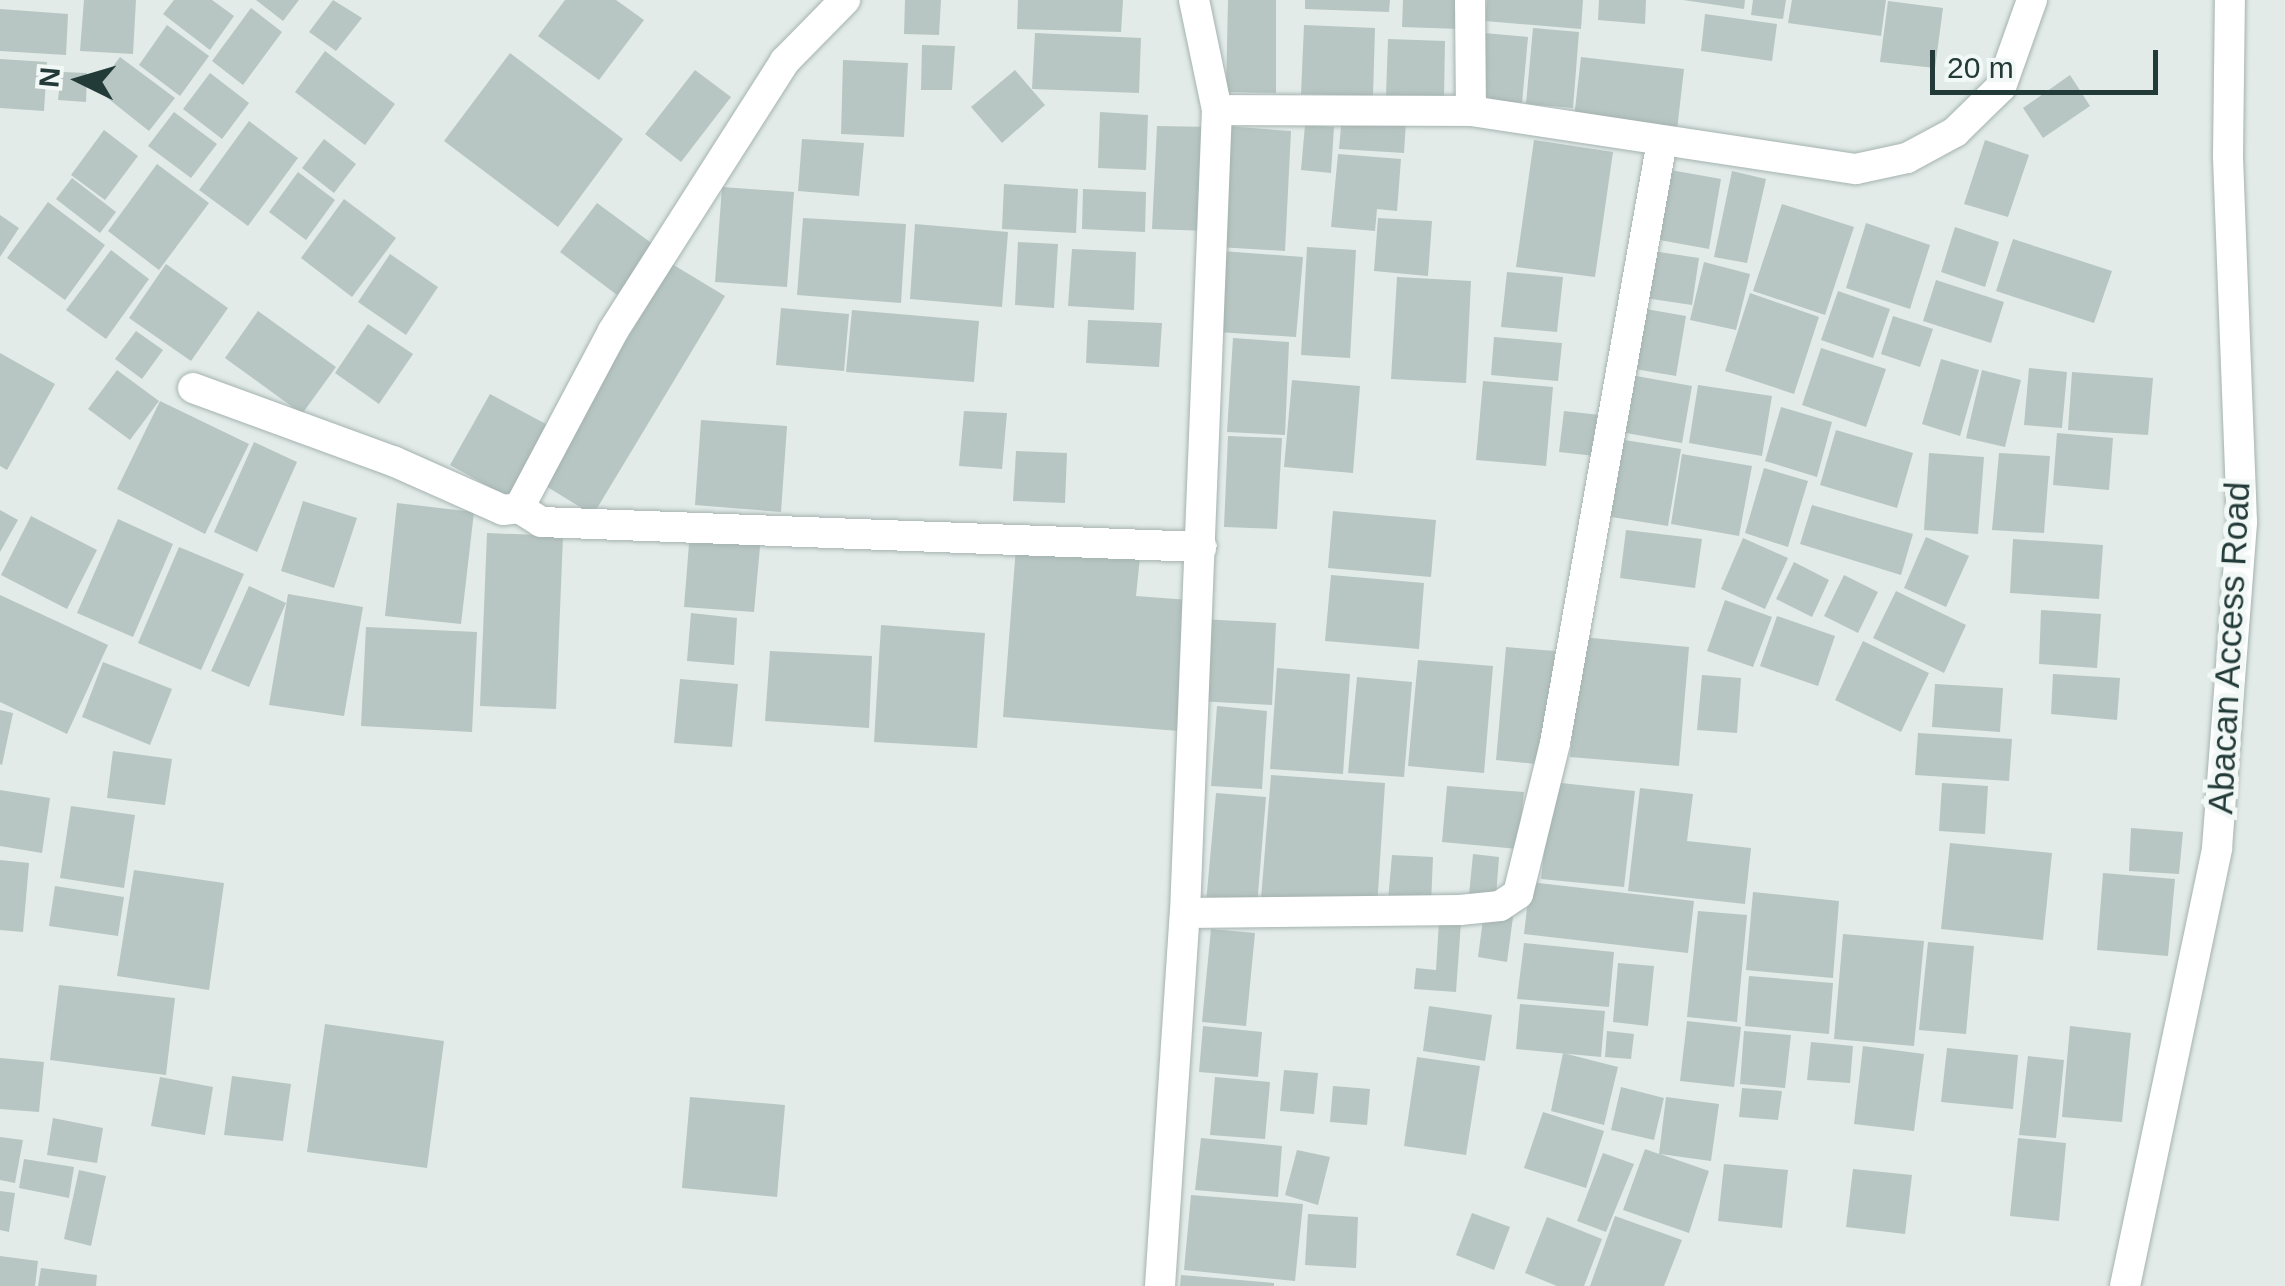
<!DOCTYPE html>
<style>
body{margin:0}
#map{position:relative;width:2285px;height:1286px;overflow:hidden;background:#e2ebe8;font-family:Helvetica,sans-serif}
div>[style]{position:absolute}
.building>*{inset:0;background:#b7c6c2}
.roads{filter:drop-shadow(0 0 2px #a5b3b0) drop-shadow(0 0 2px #a5b3b0)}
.minor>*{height:30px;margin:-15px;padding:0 15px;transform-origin:15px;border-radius:15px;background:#fff}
.tertiary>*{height:30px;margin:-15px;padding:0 15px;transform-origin:15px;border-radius:15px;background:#fff}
span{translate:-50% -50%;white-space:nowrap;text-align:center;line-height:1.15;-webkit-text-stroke:10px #f2f8f6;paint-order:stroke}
.street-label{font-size:35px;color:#233b38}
.north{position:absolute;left:30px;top:30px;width:100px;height:100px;-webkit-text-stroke:8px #f2f8f6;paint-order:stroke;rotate:275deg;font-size:28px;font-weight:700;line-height:40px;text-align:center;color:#233b38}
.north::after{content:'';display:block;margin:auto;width:35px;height:45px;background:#233b38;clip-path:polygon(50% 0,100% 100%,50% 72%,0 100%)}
.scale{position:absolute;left:1930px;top:50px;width:228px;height:45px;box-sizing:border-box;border:5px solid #233b38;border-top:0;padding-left:12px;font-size:30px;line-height:35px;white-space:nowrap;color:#233b38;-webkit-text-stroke:8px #f2f8f6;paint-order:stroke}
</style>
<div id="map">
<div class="building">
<i style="clip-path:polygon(84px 0,136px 0,133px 54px,80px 51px)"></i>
<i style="clip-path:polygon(174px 0,212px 0,234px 16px,210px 50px,163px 14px)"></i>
<i style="clip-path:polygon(256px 0,299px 0,283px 21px)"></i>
<i style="clip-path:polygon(333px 0,362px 18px,336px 51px,309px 32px)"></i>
<i style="clip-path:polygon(565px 0,616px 0,644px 20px,599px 80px,538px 36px)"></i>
<i style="clip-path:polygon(905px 0,941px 0,939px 35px,904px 34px)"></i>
<i style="clip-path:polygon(1018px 0,1123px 0,1121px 32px,1017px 29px)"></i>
<i style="clip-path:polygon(1228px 0,1276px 0,1276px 93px,1226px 92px)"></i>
<i style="clip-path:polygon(1305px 0,1390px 0,1389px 12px,1305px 9px)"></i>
<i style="clip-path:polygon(1403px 0,1461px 0,1460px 29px,1402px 27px)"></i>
<i style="clip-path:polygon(1487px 0,1583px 0,1581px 29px,1485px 21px)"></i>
<i style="clip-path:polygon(1599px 0,1646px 0,1645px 24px,1598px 20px)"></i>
<i style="clip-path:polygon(1683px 0,1745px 0,1744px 9px)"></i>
<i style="clip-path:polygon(1753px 0,1786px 0,1783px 19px,1751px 15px)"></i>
<i style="clip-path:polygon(1792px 0,1886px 0,1881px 36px,1788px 23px)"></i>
<i style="clip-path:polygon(1888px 1px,1943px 8px,1935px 68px,1880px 62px)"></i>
<i style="clip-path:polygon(251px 8px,282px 32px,243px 85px,212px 61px)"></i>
<i style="clip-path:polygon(0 9px,68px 14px,66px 55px,0 51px)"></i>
<i style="clip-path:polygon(1705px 14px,1777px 24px,1772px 61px,1701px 51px)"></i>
<i style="clip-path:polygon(167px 25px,209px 56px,180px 96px,139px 65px)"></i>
<i style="clip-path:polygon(1304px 25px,1375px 28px,1373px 96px,1301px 94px)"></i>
<i style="clip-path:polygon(1533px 28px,1579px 32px,1573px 108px,1526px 104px)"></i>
<i style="clip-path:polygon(1035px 33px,1141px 38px,1139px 93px,1032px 89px)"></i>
<i style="clip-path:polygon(1484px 33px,1528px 37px,1522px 103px,1478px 99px)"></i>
<i style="clip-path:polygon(1388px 39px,1445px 41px,1444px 98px,1386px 96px)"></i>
<i style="clip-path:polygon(922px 45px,955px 46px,952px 90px,921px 90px)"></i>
<i style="clip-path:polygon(325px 51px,395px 104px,365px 145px,295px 92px)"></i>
<i style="clip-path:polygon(510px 53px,623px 139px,558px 227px,444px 141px)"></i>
<i style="clip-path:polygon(120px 57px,175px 98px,149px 131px,96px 89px)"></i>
<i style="clip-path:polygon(1581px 57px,1684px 69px,1677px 130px,1574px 118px)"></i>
<i style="clip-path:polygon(0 59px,47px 62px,44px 111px,0 108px)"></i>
<i style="clip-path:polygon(843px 60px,908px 63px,904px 137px,841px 134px)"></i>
<i style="clip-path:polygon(695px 70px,731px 97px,681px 162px,645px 134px)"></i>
<i style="clip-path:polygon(1015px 70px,1045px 105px,1002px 143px,971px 107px)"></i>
<i style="clip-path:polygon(61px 72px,87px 73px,86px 102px,58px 100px)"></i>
<i style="clip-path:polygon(210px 73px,249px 103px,222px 139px,183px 109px)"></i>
<i style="clip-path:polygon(2070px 75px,2090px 106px,2043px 138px,2023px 108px)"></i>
<i style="clip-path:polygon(174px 112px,217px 144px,191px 178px,148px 146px)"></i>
<i style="clip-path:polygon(1100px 112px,1148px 115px,1146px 170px,1098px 168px)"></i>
<i style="clip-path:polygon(1342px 116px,1406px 121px,1404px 153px,1339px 149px)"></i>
<i style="clip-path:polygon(249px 121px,298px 158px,248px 226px,199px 190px)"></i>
<i style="clip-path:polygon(1305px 125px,1334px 127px,1331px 173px,1301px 170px)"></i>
<i style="clip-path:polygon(1157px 126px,1212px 127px,1208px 231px,1152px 229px)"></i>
<i style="clip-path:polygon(1224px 126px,1291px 131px,1285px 251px,1218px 247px)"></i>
<i style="clip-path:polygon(104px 130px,138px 156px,105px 200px,71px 175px)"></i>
<i style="clip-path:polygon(324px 139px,356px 164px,334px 193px,302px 168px)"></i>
<i style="clip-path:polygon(802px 139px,864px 143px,859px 196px,798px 191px)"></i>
<i style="clip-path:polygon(1534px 140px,1613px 152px,1595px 277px,1516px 267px)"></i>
<i style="clip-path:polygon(1985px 140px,2029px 155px,2008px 217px,1964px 204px)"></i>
<i style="clip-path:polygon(1338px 154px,1401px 159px,1397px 211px,1377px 209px,1375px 231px,1331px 227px)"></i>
<i style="clip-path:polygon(157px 164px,209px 203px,159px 270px,108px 231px)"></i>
<i style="clip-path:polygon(1665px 169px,1721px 179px,1709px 249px,1654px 239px)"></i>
<i style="clip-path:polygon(1732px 171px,1766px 179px,1747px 263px,1714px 257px)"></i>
<i style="clip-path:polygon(298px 172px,335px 200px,306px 240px,269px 212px)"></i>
<i style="clip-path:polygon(72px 178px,116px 212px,100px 233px,56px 199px)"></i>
<i style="clip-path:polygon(1004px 184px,1078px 189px,1076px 233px,1002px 229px)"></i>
<i style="clip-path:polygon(722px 187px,794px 192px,787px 287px,715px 282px)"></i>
<i style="clip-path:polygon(1083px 189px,1146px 192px,1145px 232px,1082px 229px)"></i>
<i style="clip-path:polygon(344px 199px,396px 238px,352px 297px,301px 258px)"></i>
<i style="clip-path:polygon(48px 202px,105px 245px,65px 300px,7px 258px)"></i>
<i style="clip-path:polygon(597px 203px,654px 245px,617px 295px,560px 252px)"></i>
<i style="clip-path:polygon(1782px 204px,1854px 227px,1825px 315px,1753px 291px)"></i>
<i style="clip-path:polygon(0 215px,19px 228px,0 257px)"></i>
<i style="clip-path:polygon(803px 218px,906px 224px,901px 303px,797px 295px)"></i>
<i style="clip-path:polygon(1378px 218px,1432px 221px,1428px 276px,1374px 271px)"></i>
<i style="clip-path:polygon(1866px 223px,1930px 245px,1910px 309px,1846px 288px)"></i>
<i style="clip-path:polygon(915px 224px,1008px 232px,1002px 307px,910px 299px)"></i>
<i style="clip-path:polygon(1955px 227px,1999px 242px,1985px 287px,1941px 272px)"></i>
<i style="clip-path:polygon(2013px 239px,2112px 271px,2094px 323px,1996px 291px)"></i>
<i style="clip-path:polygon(1018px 242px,1058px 244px,1054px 308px,1015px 305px)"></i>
<i style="clip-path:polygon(1307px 247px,1356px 250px,1350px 358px,1301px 355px)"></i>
<i style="clip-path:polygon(1072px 249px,1136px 252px,1134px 310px,1068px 306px)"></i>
<i style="clip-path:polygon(111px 250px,149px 279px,106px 339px,66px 310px)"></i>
<i style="clip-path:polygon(1646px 250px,1699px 258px,1692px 305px,1638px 297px)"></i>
<i style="clip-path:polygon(1222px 251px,1303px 257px,1296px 337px,1217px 332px)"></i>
<i style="clip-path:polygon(390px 254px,438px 287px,406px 335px,358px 302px)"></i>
<i style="clip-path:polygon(1704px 262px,1750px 274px,1736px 330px,1690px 320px)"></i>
<i style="clip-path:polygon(166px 264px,228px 308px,191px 361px,129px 318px)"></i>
<i style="clip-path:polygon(672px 264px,725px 296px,593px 515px,541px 483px)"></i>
<i style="clip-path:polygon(1507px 272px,1563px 277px,1557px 332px,1501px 327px)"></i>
<i style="clip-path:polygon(1397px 277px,1471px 281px,1466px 383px,1391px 379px)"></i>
<i style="clip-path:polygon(1936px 280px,2004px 302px,1991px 343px,1923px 321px)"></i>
<i style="clip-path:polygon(1838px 291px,1890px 309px,1873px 358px,1821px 340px)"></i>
<i style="clip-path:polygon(1750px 293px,1819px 317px,1794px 394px,1725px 371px)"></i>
<i style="clip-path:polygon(1634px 307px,1686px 316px,1676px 376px,1623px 367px)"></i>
<i style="clip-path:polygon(781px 308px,849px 314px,844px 371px,776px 365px)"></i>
<i style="clip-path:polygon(852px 310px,979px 321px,974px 382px,846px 372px)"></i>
<i style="clip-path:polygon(258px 311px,336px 367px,302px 414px,225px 358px)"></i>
<i style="clip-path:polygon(1893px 316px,1933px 329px,1920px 367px,1881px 354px)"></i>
<i style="clip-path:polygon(1088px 320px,1162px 323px,1159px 367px,1086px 363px)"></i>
<i style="clip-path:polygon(368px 324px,413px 354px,379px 404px,335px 373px)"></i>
<i style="clip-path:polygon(136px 331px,163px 350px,142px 379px,115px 359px)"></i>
<i style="clip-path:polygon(1494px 337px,1562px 343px,1558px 381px,1491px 375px)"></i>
<i style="clip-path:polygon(1233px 338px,1289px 342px,1285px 435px,1227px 432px)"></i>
<i style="clip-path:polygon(1821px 348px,1886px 369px,1866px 427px,1802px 405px)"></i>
<i style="clip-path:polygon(0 353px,55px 384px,7px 470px,0 466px)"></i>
<i style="clip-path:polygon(1941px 359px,1979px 370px,1960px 436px,1922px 424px)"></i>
<i style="clip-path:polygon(2029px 368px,2067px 372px,2062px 428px,2024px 425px)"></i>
<i style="clip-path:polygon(117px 370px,159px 401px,130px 440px,88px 409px)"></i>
<i style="clip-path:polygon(1982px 370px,2021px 380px,2005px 447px,1966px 438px)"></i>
<i style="clip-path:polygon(2072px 372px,2153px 378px,2148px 435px,2068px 430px)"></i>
<i style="clip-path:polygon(1625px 374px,1692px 386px,1682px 443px,1615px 431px)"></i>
<i style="clip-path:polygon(1292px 380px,1360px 386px,1353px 473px,1284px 467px)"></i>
<i style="clip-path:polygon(1483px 381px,1553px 387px,1546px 466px,1476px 460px)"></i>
<i style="clip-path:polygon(1698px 385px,1772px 396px,1762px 456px,1689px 443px)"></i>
<i style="clip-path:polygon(490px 394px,557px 430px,518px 503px,450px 465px)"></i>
<i style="clip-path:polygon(160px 401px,249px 444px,205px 534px,117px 489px)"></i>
<i style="clip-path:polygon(1781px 407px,1832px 422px,1817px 477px,1765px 461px)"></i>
<i style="clip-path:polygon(964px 411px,1007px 413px,1002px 469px,959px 466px)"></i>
<i style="clip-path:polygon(1564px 411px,1600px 415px,1595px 456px,1559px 452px)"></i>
<i style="clip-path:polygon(701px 420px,787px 426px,781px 512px,695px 505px)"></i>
<i style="clip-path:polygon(1836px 430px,1913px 453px,1897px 508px,1820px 485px)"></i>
<i style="clip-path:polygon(2057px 433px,2113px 438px,2109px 490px,2053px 485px)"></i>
<i style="clip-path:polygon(1228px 436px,1282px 438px,1277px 529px,1224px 527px)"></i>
<i style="clip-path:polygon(1612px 438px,1681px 449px,1668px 526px,1599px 515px)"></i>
<i style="clip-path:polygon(254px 442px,297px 462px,257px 552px,214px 532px)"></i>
<i style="clip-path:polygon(1016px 451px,1067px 453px,1065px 503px,1013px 501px)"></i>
<i style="clip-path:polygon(1929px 453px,1984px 457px,1978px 534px,1924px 530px)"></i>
<i style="clip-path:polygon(1999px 453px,2050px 456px,2044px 533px,1992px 530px)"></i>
<i style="clip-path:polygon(1682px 454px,1752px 466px,1739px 536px,1671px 524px)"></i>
<i style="clip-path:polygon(1764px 468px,1808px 481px,1788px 547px,1745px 533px)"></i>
<i style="clip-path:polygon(303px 501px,357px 518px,334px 588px,281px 571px)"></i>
<i style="clip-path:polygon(397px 503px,474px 512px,461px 624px,385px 616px)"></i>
<i style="clip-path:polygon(1812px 505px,1913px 534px,1901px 575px,1800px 544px)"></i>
<i style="clip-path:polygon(0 510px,18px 520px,0 552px)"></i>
<i style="clip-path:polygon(1333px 511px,1436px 520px,1431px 577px,1328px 568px)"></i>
<i style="clip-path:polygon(31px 516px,97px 550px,67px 609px,1px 575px)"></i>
<i style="clip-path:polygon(118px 519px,173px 544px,133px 637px,77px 613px)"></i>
<i style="clip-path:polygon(1626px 530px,1702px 539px,1695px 588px,1620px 578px)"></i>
<i style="clip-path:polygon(690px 531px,761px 536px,754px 612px,684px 607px)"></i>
<i style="clip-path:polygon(487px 533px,563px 536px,556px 709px,480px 706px)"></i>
<i style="clip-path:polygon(1926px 537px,1969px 556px,1946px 607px,1904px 588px)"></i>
<i style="clip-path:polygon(1743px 538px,1788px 558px,1765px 609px,1721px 589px)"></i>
<i style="clip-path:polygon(2013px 539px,2103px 545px,2099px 599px,2010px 593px)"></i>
<i style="clip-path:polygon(179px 547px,244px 574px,201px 670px,138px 643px)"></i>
<i style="clip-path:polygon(1016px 547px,1140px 557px,1136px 596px,1189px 600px,1179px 731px,1003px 717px)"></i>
<i style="clip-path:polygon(1794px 562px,1829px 580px,1812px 617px,1776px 599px)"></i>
<i style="clip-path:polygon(1331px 575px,1424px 583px,1419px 649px,1325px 641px)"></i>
<i style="clip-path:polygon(1844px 575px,1878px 592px,1858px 633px,1824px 616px)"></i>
<i style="clip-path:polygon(249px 586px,286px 603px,249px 687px,211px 671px)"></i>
<i style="clip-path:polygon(1896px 591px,1966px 625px,1944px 673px,1873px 638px)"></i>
<i style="clip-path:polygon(288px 594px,363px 607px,344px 716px,269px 705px)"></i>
<i style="clip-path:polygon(0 595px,108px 645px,67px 734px,0 702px)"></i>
<i style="clip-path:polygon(1725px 600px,1772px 617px,1753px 667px,1707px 651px)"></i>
<i style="clip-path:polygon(2041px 610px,2101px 614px,2097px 668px,2039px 664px)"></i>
<i style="clip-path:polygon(691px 613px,737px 618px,734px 665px,687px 661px)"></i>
<i style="clip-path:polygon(1777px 616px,1835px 636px,1818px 686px,1760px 666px)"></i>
<i style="clip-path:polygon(1200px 619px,1276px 623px,1272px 705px,1196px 701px)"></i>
<i style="clip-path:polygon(881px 625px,985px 633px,977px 748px,874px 742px)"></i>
<i style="clip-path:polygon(366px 627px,477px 632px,472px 732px,361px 726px)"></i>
<i style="clip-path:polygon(1581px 637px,1689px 647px,1679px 766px,1570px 757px)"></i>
<i style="clip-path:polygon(1863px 641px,1929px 673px,1901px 732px,1835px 700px)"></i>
<i style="clip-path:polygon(1506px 647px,1555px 651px,1546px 765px,1496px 760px)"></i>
<i style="clip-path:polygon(770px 651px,872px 656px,869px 728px,765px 721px)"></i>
<i style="clip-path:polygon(1418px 660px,1493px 666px,1484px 773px,1408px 766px)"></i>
<i style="clip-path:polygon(103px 662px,172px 689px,150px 745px,82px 717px)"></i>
<i style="clip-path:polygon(1277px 668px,1350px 674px,1343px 774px,1270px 769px)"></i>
<i style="clip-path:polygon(2053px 674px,2120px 678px,2117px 720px,2051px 714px)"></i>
<i style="clip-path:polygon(1702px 675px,1741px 678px,1737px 733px,1697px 730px)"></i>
<i style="clip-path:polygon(1357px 677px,1412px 682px,1404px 777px,1348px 773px)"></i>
<i style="clip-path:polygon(680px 679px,738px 684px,732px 747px,674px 743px)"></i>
<i style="clip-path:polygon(1935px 684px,2003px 688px,2000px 732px,1932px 727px)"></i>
<i style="clip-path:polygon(1217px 706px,1267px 711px,1262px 789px,1211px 786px)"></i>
<i style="clip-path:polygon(0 710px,13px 713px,2px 765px,0 764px)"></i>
<i style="clip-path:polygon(1918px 733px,2012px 739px,2009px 781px,1915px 775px)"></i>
<i style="clip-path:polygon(113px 751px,172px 759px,165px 805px,107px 798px)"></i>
<i style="clip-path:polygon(1271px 775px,1385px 783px,1377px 908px,1261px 899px)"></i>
<i style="clip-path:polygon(1552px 782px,1635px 791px,1624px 887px,1541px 879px)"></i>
<i style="clip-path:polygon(1942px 783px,1988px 786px,1985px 834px,1939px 831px)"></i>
<i style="clip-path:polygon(1447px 786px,1524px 792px,1518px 849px,1442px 842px)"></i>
<i style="clip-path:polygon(1640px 788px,1693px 794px,1687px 841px,1751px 848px,1745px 904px,1628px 891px)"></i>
<i style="clip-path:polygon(0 790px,50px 798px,42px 853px,0 846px)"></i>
<i style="clip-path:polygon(1216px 793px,1266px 797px,1257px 906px,1206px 903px)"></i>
<i style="clip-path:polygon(71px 806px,135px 815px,124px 888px,60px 878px)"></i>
<i style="clip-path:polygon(2131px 828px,2183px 832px,2179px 874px,2129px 871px)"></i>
<i style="clip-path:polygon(1950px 843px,2052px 853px,2043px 940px,1941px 929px)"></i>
<i style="clip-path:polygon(1473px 854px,1499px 857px,1496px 897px,1469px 895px)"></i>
<i style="clip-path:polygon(1392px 855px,1433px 857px,1431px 904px,1388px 901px)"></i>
<i style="clip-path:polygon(0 860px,29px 863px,23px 932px,0 930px)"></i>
<i style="clip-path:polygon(134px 870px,224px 883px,209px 990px,117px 976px)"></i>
<i style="clip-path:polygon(2103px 873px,2175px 879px,2168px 956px,2097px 950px)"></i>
<i style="clip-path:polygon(1530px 882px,1694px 901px,1688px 953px,1524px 934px)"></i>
<i style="clip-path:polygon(55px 886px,124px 897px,118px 936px,49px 926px)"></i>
<i style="clip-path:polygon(1753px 892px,1839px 901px,1833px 978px,1746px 970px)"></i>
<i style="clip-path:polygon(1698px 911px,1747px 915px,1737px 1022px,1687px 1017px)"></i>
<i style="clip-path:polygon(1484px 912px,1513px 917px,1507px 962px,1478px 957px)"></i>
<i style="clip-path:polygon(1439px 921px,1461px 922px,1456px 992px,1414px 989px,1416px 968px,1436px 970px)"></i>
<i style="clip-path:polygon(1211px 929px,1255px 933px,1246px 1026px,1202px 1022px)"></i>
<i style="clip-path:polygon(1843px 934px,1924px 941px,1914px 1046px,1834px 1039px)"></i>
<i style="clip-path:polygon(1928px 942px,1974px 946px,1966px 1034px,1919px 1030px)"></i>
<i style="clip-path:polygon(1524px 943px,1614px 952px,1609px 1007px,1517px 999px)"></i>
<i style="clip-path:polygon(1618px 963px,1654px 966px,1648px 1026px,1613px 1022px)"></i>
<i style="clip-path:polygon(1749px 976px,1833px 983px,1829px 1034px,1745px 1026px)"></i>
<i style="clip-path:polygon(59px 985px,175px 998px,166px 1075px,50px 1060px)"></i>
<i style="clip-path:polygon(1520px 1004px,1605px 1011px,1601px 1057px,1516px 1049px)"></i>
<i style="clip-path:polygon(1429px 1006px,1492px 1015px,1485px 1061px,1423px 1051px)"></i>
<i style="clip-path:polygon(1687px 1021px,1741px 1027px,1734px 1087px,1680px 1081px)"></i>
<i style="clip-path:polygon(325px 1024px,444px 1041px,427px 1168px,307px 1152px)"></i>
<i style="clip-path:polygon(1203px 1026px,1262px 1032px,1258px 1077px,1199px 1072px)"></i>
<i style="clip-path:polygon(2070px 1026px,2131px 1033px,2122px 1122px,2062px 1117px)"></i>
<i style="clip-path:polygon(1607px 1031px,1634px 1034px,1631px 1059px,1605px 1057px)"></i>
<i style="clip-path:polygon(1744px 1031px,1791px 1035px,1785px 1088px,1740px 1084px)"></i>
<i style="clip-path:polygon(1811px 1042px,1853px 1046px,1850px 1083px,1807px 1080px)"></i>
<i style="clip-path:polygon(1863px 1046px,1924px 1054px,1914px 1131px,1854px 1124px)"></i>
<i style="clip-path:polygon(1947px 1048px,2018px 1055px,2013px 1109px,1941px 1102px)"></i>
<i style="clip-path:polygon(1563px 1053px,1618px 1067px,1604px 1125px,1551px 1111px)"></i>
<i style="clip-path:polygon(2028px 1056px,2064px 1060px,2056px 1138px,2019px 1135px)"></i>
<i style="clip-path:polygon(1417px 1057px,1480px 1066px,1466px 1155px,1404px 1146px)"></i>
<i style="clip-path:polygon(0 1058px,44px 1062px,39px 1112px,0 1109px)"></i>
<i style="clip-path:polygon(1284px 1070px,1318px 1073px,1314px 1114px,1280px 1111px)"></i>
<i style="clip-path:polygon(232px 1076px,291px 1084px,283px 1141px,224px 1135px)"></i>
<i style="clip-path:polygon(160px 1077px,213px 1087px,205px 1135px,151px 1126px)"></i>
<i style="clip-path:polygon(1215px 1077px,1270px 1082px,1265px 1139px,1210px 1135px)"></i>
<i style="clip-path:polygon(1333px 1086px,1370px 1089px,1367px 1125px,1330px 1122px)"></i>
<i style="clip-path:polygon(1621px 1087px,1664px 1098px,1654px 1140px,1611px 1130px)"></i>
<i style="clip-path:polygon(1742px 1088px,1782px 1091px,1778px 1120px,1739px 1117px)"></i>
<i style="clip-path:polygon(690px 1097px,785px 1105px,777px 1197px,682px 1188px)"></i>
<i style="clip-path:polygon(1666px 1097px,1719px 1104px,1711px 1161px,1660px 1154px,1709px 1171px,1689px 1233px,1623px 1210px,1645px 1149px,1659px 1154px)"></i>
<i style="clip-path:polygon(1543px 1112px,1604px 1131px,1586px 1188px,1524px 1168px)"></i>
<i style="clip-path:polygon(53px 1118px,103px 1128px,97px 1163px,47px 1155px)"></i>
<i style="clip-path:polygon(0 1137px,23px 1140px,15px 1183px,0 1180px)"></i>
<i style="clip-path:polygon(1201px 1138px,1282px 1146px,1278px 1197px,1195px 1190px)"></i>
<i style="clip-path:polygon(2018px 1138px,2066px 1143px,2059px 1221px,2010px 1216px)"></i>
<i style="clip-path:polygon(1297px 1150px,1330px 1157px,1318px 1205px,1285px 1195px)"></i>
<i style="clip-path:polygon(1603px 1153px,1634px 1164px,1606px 1232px,1577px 1221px)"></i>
<i style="clip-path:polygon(24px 1159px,74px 1167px,69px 1198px,19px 1188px)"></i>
<i style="clip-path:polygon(1724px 1164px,1788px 1170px,1782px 1228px,1718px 1221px)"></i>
<i style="clip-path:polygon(1853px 1169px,1912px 1175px,1905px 1234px,1846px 1227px)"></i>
<i style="clip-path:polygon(79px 1170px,106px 1176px,91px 1246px,64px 1239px)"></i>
<i style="clip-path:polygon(0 1191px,15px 1193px,9px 1232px,0 1230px)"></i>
<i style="clip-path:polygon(1191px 1195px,1303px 1204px,1295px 1281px,1184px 1270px)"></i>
<i style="clip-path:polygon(1472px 1213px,1510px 1227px,1494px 1270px,1456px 1255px)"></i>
<i style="clip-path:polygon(1308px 1214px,1358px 1217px,1356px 1268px,1305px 1265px)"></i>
<i style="clip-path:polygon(1615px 1216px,1682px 1240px,1664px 1286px,1590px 1286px)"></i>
<i style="clip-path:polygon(1547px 1217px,1602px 1239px,1584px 1286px,1557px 1286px,1525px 1273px)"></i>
<i style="clip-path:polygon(0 1256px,38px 1261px,35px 1286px,0 1286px)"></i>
<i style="clip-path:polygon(41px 1268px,97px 1275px,96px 1286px,38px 1286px)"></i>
<i style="clip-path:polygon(1181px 1275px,1274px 1283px,1274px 1286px,1180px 1286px)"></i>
</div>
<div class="roads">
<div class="minor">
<i style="left:1470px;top:0;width:111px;rotate:89.5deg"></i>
<i style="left:1217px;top:110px;width:254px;rotate:0.2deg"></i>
<i style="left:1471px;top:111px;width:389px;rotate:8.6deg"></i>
<i style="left:1856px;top:169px;width:52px;rotate:-12.2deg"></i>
<i style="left:1907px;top:158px;width:55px;rotate:-28.4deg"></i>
<i style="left:1955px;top:132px;width:64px;rotate:-44.4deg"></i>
<i style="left:2001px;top:87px;width:92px;rotate:-70.4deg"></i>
<i style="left:193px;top:388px;width:213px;rotate:20.1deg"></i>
<i style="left:393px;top:461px;width:120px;rotate:24deg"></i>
<i style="left:503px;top:510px;width:16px;rotate:-7deg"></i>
<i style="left:519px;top:508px;width:200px;rotate:-62deg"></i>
<i style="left:613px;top:331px;width:320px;rotate:-57.5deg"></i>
<i style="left:785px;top:61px;width:86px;rotate:-45.5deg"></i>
<i style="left:519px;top:508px;width:26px;rotate:32deg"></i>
<i style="left:541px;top:522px;width:661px;rotate:2.17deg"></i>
<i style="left:1185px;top:913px;width:275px;rotate:-0.6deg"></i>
<i style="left:1460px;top:910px;width:40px;rotate:-5.7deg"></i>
<i style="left:1500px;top:906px;width:22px;rotate:-34deg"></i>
<i style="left:1518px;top:894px;width:155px;rotate:-76.2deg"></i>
<i style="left:1555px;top:743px;width:611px;rotate:-79.92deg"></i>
<i style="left:1160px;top:1286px;width:374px;rotate:-86.2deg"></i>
<i style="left:1185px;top:913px;width:804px;rotate:-87.72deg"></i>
<i style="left:1217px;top:110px;width:112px;rotate:-101.8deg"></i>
</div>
<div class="tertiary">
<i style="left:2125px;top:1286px;width:448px;rotate:-78.1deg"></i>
<i style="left:2217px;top:848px;width:327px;rotate:-85.6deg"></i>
<i style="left:2242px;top:522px;width:366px;rotate:-92.2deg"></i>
<i style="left:2228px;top:156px;width:156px;rotate:-89.3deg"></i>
</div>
</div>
<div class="street-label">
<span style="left:2229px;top:648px;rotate:-87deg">Abacan Access Road</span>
</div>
<div class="north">N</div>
<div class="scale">20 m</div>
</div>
